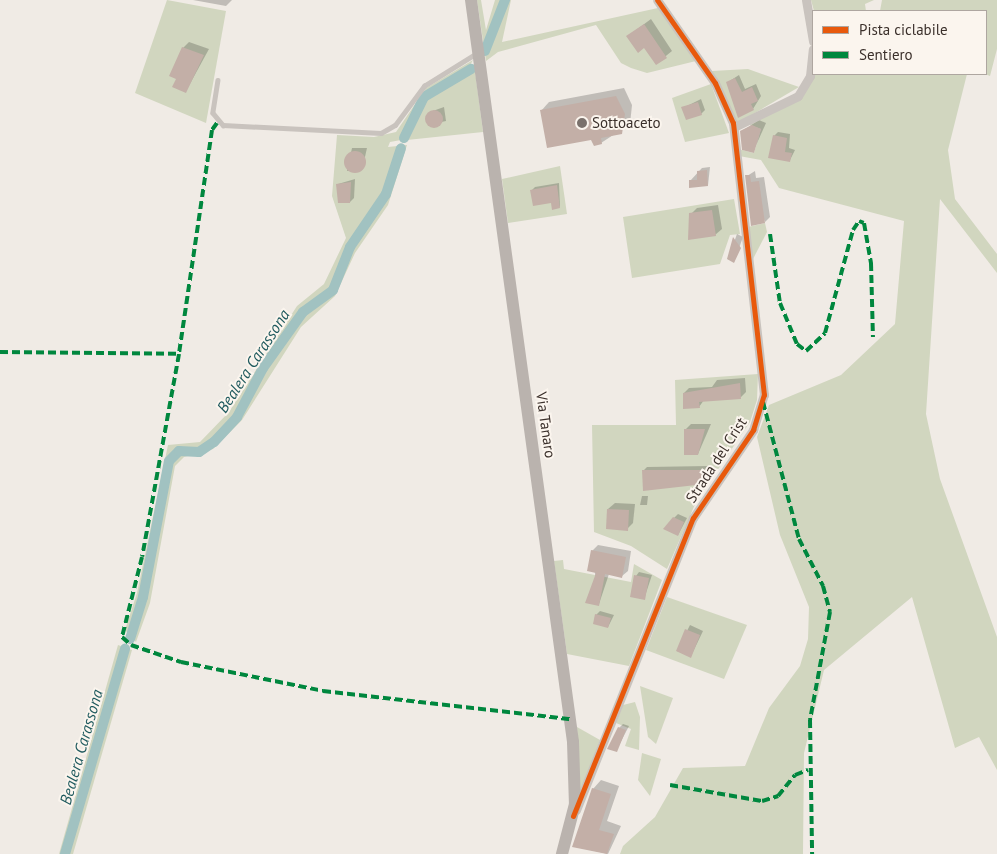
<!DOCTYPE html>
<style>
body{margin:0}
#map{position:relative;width:997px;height:854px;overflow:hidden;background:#f0ebe5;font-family:"PT Sans",sans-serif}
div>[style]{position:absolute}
.green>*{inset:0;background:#d1d6bf}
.shadow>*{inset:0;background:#0003}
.canal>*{height:10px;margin:-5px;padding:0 5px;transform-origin:5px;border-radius:5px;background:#a1c2c1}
.building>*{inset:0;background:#c3afa7}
.round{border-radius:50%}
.lane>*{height:4.5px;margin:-2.25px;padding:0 2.25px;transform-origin:2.25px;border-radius:2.25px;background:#c9c3be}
.street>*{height:9px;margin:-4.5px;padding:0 4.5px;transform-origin:4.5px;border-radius:4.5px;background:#c9c3be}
.secondary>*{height:12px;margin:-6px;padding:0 6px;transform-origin:6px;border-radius:6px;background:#bab3ae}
.quiet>*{height:4px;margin-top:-2px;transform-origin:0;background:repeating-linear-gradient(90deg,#00873e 0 8px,transparent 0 12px)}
.cycleway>*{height:5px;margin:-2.5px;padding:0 2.5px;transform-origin:2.5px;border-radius:2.5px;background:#e8590c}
.dots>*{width:14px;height:14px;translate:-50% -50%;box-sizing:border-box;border:2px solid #fbf5ee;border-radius:50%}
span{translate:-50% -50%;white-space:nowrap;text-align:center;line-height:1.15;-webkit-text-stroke:4px #fbf5ee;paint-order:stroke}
.poi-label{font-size:15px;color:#3b302b}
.left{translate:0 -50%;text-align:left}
.street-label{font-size:15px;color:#3b302b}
.water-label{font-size:16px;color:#1f5a5e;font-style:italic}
.legend{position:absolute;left:812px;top:10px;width:175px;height:65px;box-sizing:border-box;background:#fbf5ee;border:1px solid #aea6a0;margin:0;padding:6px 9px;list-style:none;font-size:15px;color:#3b302b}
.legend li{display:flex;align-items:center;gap:10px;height:25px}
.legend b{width:25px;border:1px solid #aea6a0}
</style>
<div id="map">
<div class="green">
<i style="clip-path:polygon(167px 0,226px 11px,206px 123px,135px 93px)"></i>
<i style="clip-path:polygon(477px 0,481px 0,486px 30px,495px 0,511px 0,502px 42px,658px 8px,696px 61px,647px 73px,631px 68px,621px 63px,596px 25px,498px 52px,486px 61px)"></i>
<i style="clip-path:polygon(811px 0,874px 0,865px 4px,866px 11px,814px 11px)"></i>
<i style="clip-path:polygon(882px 0,997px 0,997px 49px,990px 76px,985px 74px,986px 11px,880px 11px)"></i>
<i style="clip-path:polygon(473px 60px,468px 69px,426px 92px,401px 140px,390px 142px,388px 147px,407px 145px,388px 205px,355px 253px,335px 296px,301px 327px,242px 420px,213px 449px,184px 457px,175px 466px,150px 603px,136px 642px,125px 630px,137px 593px,168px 445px,200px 442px,229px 412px,297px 306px,324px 284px,346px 238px,332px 196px,337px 135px,374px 137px,396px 132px,426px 88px)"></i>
<i style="clip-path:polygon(748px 69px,799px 87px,738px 123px,712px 71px)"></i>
<i style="clip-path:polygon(475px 71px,483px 132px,407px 140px,427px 99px)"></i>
<i style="clip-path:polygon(815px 74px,967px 74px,948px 150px,955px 199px,997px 254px,997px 273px,940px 199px,926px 414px,940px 479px,997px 637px,997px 770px,979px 737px,955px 748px,912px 597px,824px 670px,804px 753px,803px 854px,620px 854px,623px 846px,655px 817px,683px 768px,745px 766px,769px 708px,800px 666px,808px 639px,809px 607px,780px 535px,757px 437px,769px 405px,841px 375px,895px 324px,904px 221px,779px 188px,761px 160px,739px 156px,738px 149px,754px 153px,761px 129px,747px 124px,797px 101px)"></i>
<i style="clip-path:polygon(711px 84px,729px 133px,685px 142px,672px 98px)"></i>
<i style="clip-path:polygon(560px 166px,567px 214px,508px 223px,502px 179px)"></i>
<i style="clip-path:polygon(734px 199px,740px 234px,730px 235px,720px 264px,632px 278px,623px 217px)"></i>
<i style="clip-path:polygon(765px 223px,767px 232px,753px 259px,748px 227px)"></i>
<i style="clip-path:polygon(758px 374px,757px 400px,750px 422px,696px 502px,667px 569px,631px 546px,594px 532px,592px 425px,676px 425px,675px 380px)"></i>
<i style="clip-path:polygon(563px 560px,564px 569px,631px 582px,634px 564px,662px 580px,629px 666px,567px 654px,554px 561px)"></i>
<i style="clip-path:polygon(667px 597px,747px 625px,724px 679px,646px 650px)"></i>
<i style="clip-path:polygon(118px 645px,132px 650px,73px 854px,59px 854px)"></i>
<i style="clip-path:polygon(640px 686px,673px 698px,656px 744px,648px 737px)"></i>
<i style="clip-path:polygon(635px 702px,640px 717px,639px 750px,625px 746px,631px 729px,616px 723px,623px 705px)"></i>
<i style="clip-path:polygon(577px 727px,600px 740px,580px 795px)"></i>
<i style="clip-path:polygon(642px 753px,661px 759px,650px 796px,638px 780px)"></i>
</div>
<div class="shadow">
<i style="clip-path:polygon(193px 0,232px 0,226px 6px)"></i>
<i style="clip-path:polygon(651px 19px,672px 51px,656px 64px,645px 47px,628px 36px)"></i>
<i style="clip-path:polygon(189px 42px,209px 49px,186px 91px,178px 78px,183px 48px)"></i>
<i style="clip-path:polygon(739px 75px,745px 89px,756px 84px,761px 96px,753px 109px,728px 82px)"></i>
<i style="clip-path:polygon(624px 88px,632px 105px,630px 124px,601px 143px,541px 111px,549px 102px)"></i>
<i style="clip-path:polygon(701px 99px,705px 110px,701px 114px,683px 108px)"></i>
<i style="clip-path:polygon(444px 107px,446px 121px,428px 125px,430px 112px)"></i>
<i style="clip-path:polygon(759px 120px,766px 123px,753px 152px,742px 131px)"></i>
<i style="clip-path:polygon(778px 132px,790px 134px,789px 148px,795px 150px,790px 160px,774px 136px)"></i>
<i style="clip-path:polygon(352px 148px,367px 148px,362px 170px,347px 171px)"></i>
<i style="clip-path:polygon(710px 167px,708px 185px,690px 181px,702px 168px)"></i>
<i style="clip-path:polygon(755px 171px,756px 178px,764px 177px,770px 217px,765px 222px,747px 176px)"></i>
<i style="clip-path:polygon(355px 179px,354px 198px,350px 202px,338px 184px)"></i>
<i style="clip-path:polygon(559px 183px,560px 207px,532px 190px,535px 187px)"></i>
<i style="clip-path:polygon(718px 205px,722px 229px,715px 235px,689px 239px,691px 214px,697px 208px)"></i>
<i style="clip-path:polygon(737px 234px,743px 237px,734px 262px,728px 259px)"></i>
<i style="clip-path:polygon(745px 378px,746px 392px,741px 397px,704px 400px,699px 407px,684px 393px,689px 388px,712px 387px,717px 380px)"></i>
<i style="clip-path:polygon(691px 424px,711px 424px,698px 454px,685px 430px)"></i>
<i style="clip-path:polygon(708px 466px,704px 482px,644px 470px,647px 467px)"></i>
<i style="clip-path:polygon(642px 496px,648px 496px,647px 505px,640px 505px)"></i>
<i style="clip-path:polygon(615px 503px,635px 504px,633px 523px,627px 529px,608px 509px)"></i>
<i style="clip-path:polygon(678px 514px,687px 518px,678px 535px,674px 518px)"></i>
<i style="clip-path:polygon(598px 545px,631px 551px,628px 571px,622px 576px,609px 574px,599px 604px,592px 551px)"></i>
<i style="clip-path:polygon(639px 572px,652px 575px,644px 599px,636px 576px)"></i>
<i style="clip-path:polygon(600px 611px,614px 615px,608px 627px,596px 615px)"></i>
<i style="clip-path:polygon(690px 625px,703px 631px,691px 656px,677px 651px)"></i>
<i style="clip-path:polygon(623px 724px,629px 726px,616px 751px,619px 728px)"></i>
<i style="clip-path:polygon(601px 780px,619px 786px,607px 821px,621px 826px,608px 854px,574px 846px,593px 789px)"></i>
</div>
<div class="canal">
<i style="left:485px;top:51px;width:55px;rotate:-68.6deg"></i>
<i style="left:404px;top:138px;width:46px;rotate:-64deg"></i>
<i style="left:424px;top:97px;width:55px;rotate:-30.8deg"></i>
<i style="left:130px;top:639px;width:44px;rotate:-72.8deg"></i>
<i style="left:143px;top:597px;width:138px;rotate:-79.2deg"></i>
<i style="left:169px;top:461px;width:14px;rotate:-45deg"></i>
<i style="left:179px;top:451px;width:20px;rotate:3deg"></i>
<i style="left:199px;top:452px;width:18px;rotate:-34deg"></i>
<i style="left:214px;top:442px;width:34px;rotate:-47deg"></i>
<i style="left:237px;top:417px;width:55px;rotate:-62deg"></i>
<i style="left:263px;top:368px;width:69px;rotate:-54.5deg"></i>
<i style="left:303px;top:312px;width:37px;rotate:-36deg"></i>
<i style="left:333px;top:290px;width:46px;rotate:-68.4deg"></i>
<i style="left:350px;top:247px;width:64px;rotate:-55.8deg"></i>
<i style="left:386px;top:194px;width:48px;rotate:-71.9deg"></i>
<i style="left:65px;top:854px;width:214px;rotate:-73.7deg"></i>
</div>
<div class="building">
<i style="clip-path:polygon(644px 24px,667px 58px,656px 65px,644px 48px,638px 53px,626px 36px)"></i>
<i style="clip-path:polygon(182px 47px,204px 55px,186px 93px,172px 87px,176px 79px,169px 76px)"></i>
<i style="clip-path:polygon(735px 78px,742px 92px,752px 87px,758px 101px,751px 104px,754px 110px,738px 118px,726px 82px)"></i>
<i style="clip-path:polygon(616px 96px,625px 114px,622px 134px,601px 138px,602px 144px,594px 146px,591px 140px,547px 148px,540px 110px)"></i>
<i style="clip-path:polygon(698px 102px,702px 115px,686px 120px,681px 107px)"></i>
<i class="round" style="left:425px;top:110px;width:18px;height:18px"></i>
<i style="clip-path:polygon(752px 125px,761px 129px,754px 153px,742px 150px,740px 131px)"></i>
<i style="clip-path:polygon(773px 135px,787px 138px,785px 152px,792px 153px,790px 162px,768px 158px)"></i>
<i class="round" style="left:344px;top:151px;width:22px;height:22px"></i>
<i style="clip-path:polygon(707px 170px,708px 186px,689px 188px,689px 180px,697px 180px,697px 171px)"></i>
<i style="clip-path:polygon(745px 175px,750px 175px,751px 182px,759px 181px,765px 223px,751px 226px)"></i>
<i style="clip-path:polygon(351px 182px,350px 203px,338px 203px,336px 184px)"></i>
<i style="clip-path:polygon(557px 185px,560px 208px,552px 210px,551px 203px,533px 206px,530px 190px)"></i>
<i style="clip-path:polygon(712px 210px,716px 236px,688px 240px,689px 213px)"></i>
<i style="clip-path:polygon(733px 237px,741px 248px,734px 263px,727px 259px)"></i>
<i style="clip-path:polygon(740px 383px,741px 399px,699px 402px,700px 408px,683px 409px,683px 393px)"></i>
<i style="clip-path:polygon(684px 429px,705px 429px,698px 455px,684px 455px)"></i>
<i style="clip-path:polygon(642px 470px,705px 470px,705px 484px,643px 491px)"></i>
<i style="clip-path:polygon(607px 509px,629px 510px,628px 531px,606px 529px)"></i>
<i style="clip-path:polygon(673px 517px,684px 522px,678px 536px,663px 529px)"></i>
<i style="clip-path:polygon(591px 550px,626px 557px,622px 578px,605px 574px,599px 606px,585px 603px,596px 573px,587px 571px)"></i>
<i style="clip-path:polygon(634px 575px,649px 578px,645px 600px,630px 597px)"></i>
<i style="clip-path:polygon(595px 614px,611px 618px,608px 628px,593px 624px)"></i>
<i style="clip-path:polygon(685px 629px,700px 635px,691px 658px,676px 651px)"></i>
<i style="clip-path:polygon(618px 727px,626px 730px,617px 752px,607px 749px)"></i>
<i style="clip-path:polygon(592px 788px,611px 794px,599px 830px,614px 834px,607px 854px,572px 847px)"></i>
</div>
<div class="lane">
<i style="left:218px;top:80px;width:33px;rotate:99deg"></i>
<i style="left:213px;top:113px;width:16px;rotate:50deg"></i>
<i style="left:223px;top:125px;width:158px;rotate:2.9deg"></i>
<i style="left:381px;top:133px;width:16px;rotate:-30deg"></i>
<i style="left:395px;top:125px;width:49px;rotate:-53.4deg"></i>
<i style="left:424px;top:86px;width:62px;rotate:-31.9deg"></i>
</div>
<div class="street">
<i style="left:806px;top:0;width:42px;rotate:80.3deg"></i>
<i style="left:734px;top:127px;width:71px;rotate:-25.8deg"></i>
<i style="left:798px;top:96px;width:23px;rotate:-59deg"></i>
<i style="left:810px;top:76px;width:27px;rotate:-84deg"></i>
<i style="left:576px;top:810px;width:315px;rotate:-68.2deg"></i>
<i style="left:693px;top:518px;width:107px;rotate:-55.7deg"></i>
<i style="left:753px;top:430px;width:37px;rotate:-73deg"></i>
<i style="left:764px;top:395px;width:274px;rotate:-96.5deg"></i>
<i style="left:733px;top:123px;width:44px;rotate:-114.2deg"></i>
<i style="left:715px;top:83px;width:101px;rotate:-124.9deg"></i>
</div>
<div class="secondary">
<i style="left:471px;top:0;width:749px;rotate:82.17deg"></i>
<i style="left:573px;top:742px;width:62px;rotate:88.2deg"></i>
<i style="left:575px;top:804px;width:52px;rotate:104.6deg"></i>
</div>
<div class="quiet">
<i style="left:217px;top:123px;width:9px;rotate:126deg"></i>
<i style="left:212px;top:130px;width:226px;rotate:98.4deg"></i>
<i style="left:179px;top:354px;width:206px;rotate:100.3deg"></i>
<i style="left:142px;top:557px;width:82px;rotate:104deg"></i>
<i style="left:122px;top:637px;width:12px;rotate:42deg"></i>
<i style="left:131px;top:645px;width:53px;rotate:18.8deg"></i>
<i style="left:181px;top:662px;width:145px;rotate:11.5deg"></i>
<i style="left:323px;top:691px;width:249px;rotate:6.5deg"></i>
<i style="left:770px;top:234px;width:70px;rotate:81.8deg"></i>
<i style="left:780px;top:303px;width:44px;rotate:67.5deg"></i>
<i style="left:797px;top:344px;width:11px;rotate:38deg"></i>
<i style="left:806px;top:351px;width:26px;rotate:-43deg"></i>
<i style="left:825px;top:333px;width:107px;rotate:-74.8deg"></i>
<i style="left:853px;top:230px;width:11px;rotate:-56deg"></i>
<i style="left:859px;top:221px;width:5px;rotate:22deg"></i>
<i style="left:864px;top:223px;width:41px;rotate:80.1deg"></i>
<i style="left:871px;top:263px;width:74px;rotate:88.5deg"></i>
<i style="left:0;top:352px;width:179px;rotate:0.6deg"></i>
<i style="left:763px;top:402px;width:142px;rotate:75.3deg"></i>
<i style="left:799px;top:539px;width:53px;rotate:62.9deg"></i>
<i style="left:823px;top:586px;width:27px;rotate:75deg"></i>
<i style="left:830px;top:612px;width:110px;rotate:100.5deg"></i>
<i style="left:810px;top:720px;width:134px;rotate:89.1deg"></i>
<i style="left:670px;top:785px;width:93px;rotate:9.9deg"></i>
<i style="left:762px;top:801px;width:17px;rotate:-17deg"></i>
<i style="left:778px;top:796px;width:27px;rotate:-51deg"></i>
<i style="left:795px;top:775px;width:14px;rotate:-21deg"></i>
</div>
<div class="cycleway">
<i style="left:573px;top:816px;width:321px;rotate:-68.1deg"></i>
<i style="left:693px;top:518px;width:107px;rotate:-55.7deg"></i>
<i style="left:753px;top:430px;width:37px;rotate:-73deg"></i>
<i style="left:764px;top:395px;width:274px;rotate:-96.5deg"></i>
<i style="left:733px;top:123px;width:44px;rotate:-114.2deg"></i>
<i style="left:715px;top:83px;width:101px;rotate:-124.9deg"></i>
</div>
<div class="dots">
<i style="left:582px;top:123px;background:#7a716c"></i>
</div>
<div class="poi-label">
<span class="left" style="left:592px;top:123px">Sottoaceto</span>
</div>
<div class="street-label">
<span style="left:546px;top:425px;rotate:82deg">Via Tanaro</span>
<span style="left:716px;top:460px;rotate:-57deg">Strada del Crist</span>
</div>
<div class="water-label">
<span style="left:253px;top:361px;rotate:-57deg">Bealera Carassona</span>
<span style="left:81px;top:747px;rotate:-74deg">Bealera Carassona</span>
</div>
<ul class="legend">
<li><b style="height:6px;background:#e8590c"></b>Pista ciclabile</li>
<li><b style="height:6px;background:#00873e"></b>Sentiero</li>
</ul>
</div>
